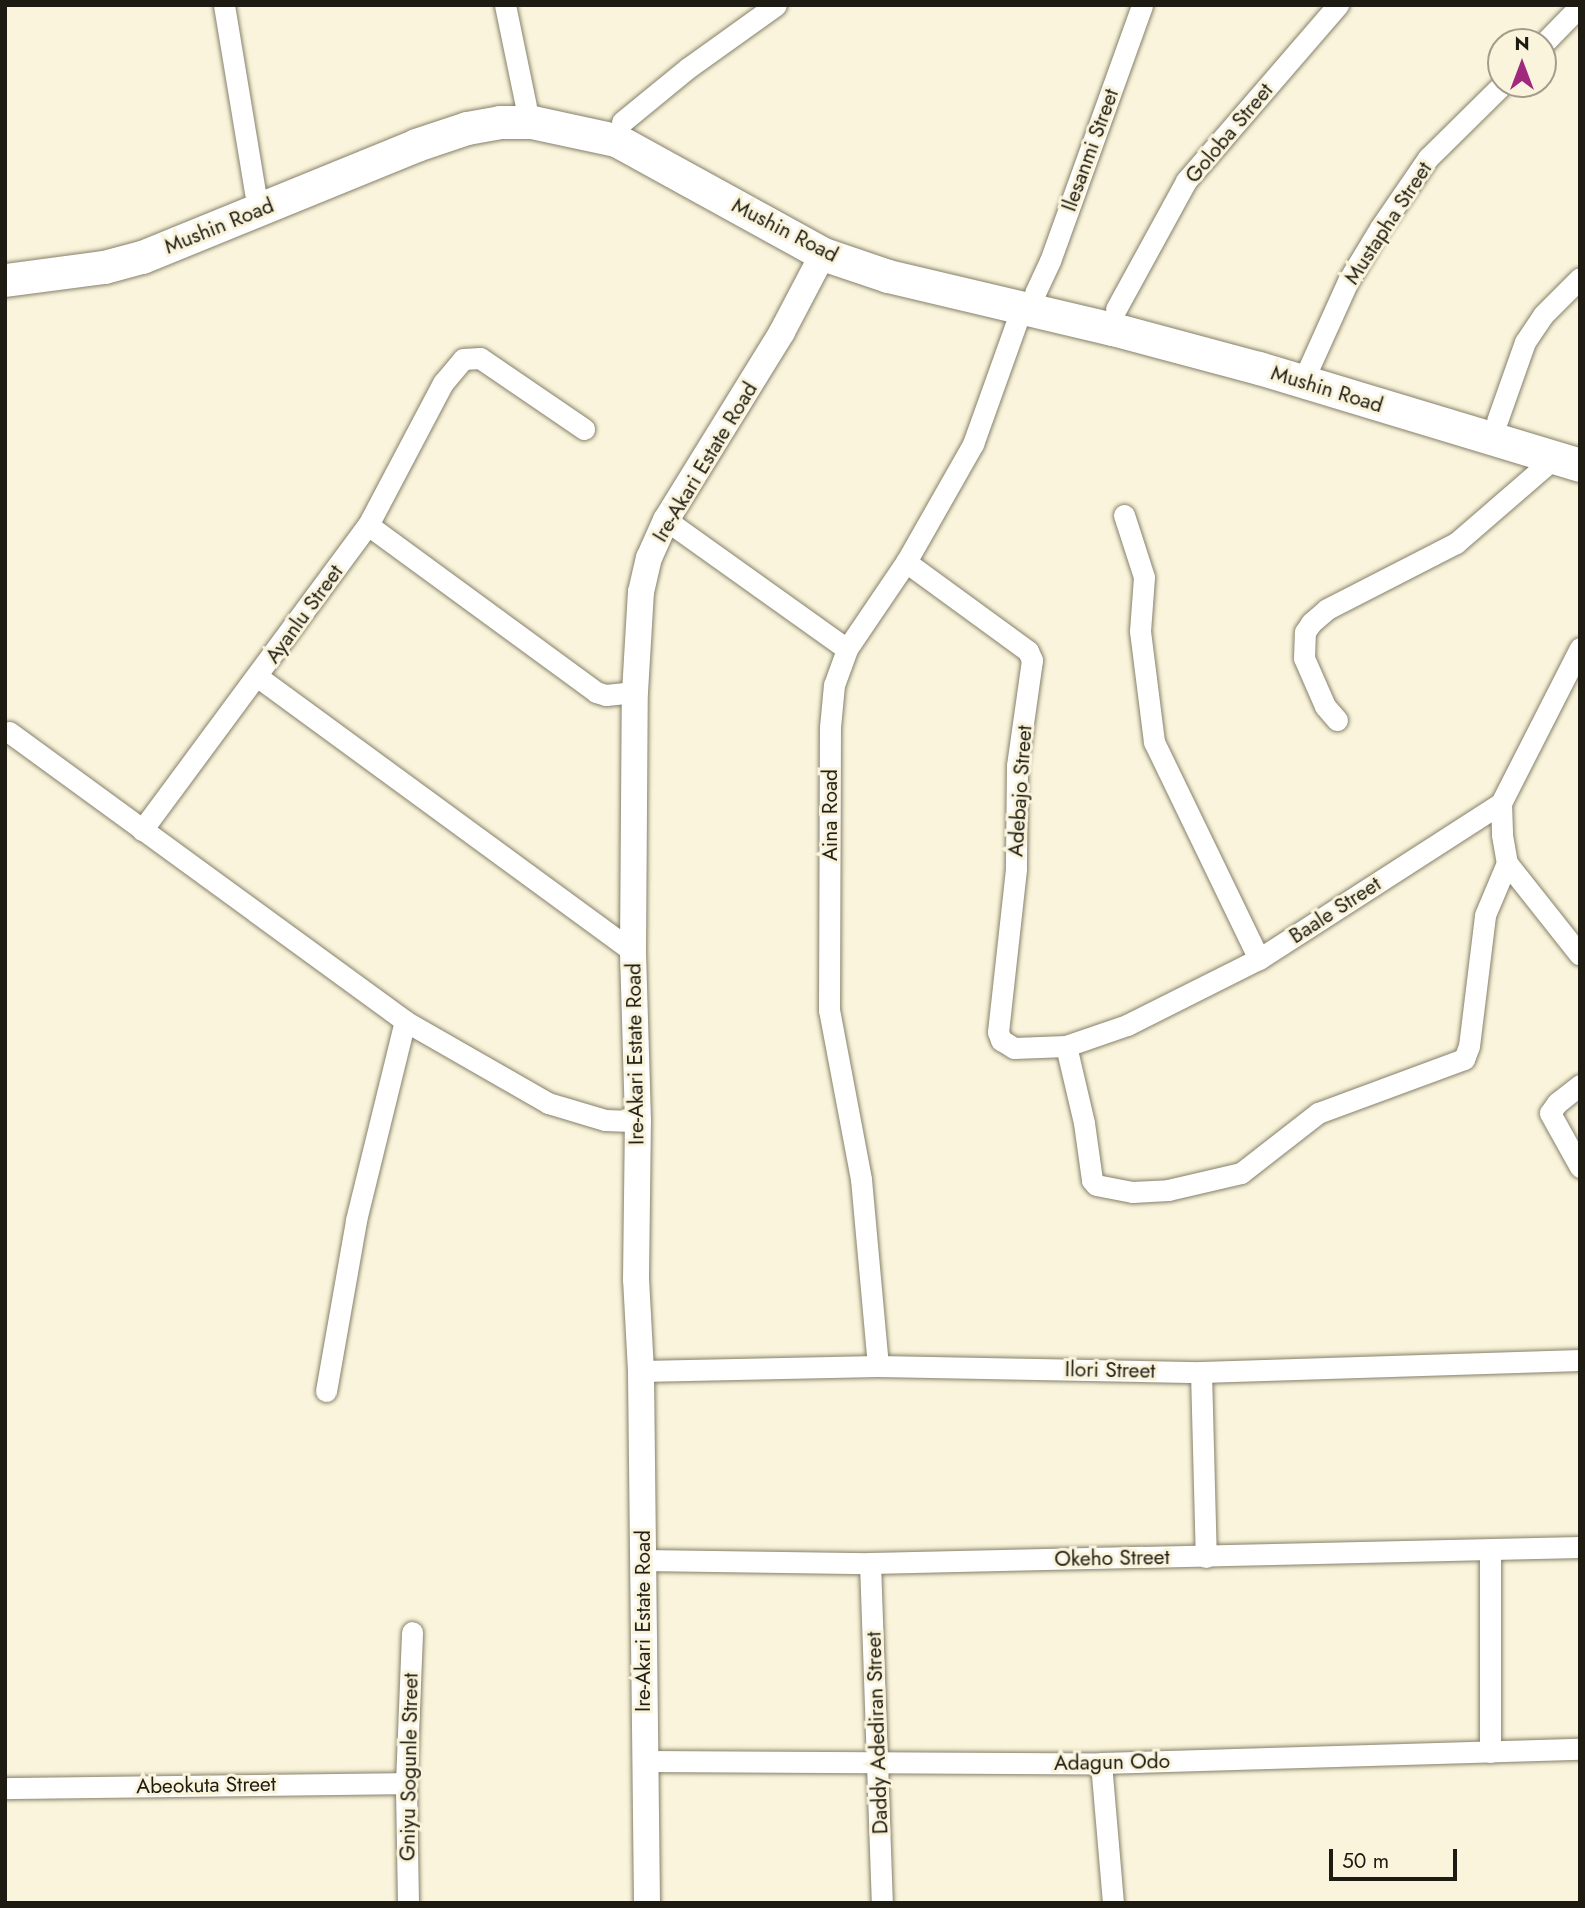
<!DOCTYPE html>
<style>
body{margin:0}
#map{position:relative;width:1585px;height:1908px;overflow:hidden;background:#faf4dc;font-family:Jost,sans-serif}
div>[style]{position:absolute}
.roads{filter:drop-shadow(0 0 2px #86806a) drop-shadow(0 0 2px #86806a)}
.minor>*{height:21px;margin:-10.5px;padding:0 10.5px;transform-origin:10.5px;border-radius:10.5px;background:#fff}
.tertiary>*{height:26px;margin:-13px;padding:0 13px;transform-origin:13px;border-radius:13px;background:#fff}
.primary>*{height:33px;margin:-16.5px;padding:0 16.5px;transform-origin:16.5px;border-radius:16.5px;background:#fff}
span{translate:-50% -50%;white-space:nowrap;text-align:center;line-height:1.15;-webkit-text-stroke:6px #faf4dc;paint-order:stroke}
.street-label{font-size:21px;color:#1d1b12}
.frame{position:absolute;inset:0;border:7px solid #1d1b12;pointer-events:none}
.north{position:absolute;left:1487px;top:28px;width:70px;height:70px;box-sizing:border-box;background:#faf4dc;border:2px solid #a29d8b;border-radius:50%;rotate:0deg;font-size:19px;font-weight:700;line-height:28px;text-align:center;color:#1d1b12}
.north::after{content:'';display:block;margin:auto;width:24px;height:32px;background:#a1287f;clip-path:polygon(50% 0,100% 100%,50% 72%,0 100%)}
.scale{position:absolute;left:1329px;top:1849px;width:128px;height:32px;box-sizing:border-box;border:4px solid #1d1b12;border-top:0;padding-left:9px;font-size:21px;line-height:24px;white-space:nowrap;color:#1d1b12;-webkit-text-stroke:5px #faf4dc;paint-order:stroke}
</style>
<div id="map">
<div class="roads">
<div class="minor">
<i style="left:224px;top:5px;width:191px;rotate:80.6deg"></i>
<i style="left:505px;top:5px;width:103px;rotate:78.3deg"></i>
<i style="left:1543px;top:44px;width:53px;rotate:-45.8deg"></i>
<i style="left:622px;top:122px;width:85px;rotate:-39.3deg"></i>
<i style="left:688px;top:68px;width:108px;rotate:-35.6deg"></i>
<i style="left:1035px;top:293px;width:35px;rotate:-65deg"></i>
<i style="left:1050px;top:261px;width:272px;rotate:-70.2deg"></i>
<i style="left:1116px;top:309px;width:146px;rotate:-61.3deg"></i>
<i style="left:1186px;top:181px;width:233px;rotate:-49.2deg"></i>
<i style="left:1302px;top:383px;width:112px;rotate:-65.7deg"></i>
<i style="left:1348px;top:281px;width:62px;rotate:-58.9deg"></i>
<i style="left:1380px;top:228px;width:85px;rotate:-55.6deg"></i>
<i style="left:1428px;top:158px;width:105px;rotate:-44.6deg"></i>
<i style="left:1497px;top:421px;width:84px;rotate:-70.5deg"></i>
<i style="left:1525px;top:342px;width:32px;rotate:-56deg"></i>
<i style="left:1543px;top:315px;width:52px;rotate:-45deg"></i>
<i style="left:1124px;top:515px;width:65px;rotate:72.1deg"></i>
<i style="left:1144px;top:577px;width:54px;rotate:94.2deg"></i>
<i style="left:1140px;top:631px;width:112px;rotate:82.8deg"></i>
<i style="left:1154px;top:742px;width:241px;rotate:64.2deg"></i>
<i style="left:666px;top:520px;width:222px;rotate:35.5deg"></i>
<i style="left:368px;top:525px;width:283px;rotate:36.2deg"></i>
<i style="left:596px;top:692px;width:10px;rotate:17deg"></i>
<i style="left:606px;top:695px;width:29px;rotate:-6deg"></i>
<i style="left:906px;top:562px;width:151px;rotate:36.1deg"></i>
<i style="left:1028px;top:651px;width:10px;rotate:66deg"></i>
<i style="left:1032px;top:660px;width:106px;rotate:98.1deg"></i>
<i style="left:1017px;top:765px;width:104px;rotate:90.6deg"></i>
<i style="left:1016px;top:869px;width:164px;rotate:96.3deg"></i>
<i style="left:998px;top:1032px;width:9px;rotate:69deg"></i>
<i style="left:1001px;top:1040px;width:15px;rotate:32deg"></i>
<i style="left:1014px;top:1048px;width:52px;rotate:-2.2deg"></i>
<i style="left:1066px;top:1046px;width:65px;rotate:-19deg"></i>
<i style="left:1127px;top:1025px;width:148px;rotate:-26.6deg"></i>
<i style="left:1259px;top:959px;width:288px;rotate:-32.8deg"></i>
<i style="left:1501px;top:803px;width:174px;rotate:-63deg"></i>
<i style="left:258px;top:677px;width:464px;rotate:36.2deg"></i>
<i style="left:1337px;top:720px;width:18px;rotate:-131deg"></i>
<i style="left:1325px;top:706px;width:52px;rotate:-113.6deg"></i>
<i style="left:1304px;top:658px;width:26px;rotate:-88deg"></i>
<i style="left:1305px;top:632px;width:11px;rotate:-56deg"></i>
<i style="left:1311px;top:623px;width:21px;rotate:-41deg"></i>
<i style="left:1327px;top:609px;width:145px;rotate:-27.1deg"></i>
<i style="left:1456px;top:543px;width:128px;rotate:-40.9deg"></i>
<i style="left:9px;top:732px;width:490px;rotate:36.1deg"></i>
<i style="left:405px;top:1021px;width:165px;rotate:29.8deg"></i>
<i style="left:548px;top:1103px;width:59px;rotate:16.6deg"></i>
<i style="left:605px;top:1120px;width:33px;rotate:2deg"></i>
<i style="left:1501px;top:803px;width:32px;rotate:88deg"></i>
<i style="left:1502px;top:835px;width:28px;rotate:80deg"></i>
<i style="left:1507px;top:863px;width:117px;rotate:51.6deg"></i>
<i style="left:142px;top:830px;width:380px;rotate:-53.5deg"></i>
<i style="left:368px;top:525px;width:161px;rotate:-62.2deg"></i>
<i style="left:443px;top:383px;width:31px;rotate:-50deg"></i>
<i style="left:463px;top:359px;width:17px;rotate:-3deg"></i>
<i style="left:480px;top:358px;width:126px;rotate:34.3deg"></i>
<i style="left:1066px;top:1046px;width:79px;rotate:76.8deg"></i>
<i style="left:1084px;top:1123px;width:58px;rotate:82deg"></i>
<i style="left:1092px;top:1180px;width:6px;rotate:51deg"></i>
<i style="left:1096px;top:1185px;width:37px;rotate:11deg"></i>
<i style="left:1132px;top:1192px;width:36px;rotate:-3deg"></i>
<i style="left:1168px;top:1190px;width:75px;rotate:-13.1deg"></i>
<i style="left:1241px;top:1173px;width:98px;rotate:-37.9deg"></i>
<i style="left:1318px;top:1113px;width:156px;rotate:-20.3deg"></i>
<i style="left:1464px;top:1059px;width:14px;rotate:-69deg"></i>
<i style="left:1469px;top:1046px;width:132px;rotate:-83deg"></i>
<i style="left:1485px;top:915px;width:56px;rotate:-67.1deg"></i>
<i style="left:1580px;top:1085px;width:29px;rotate:142deg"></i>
<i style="left:1557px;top:1103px;width:12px;rotate:125deg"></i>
<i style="left:1550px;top:1113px;width:62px;rotate:60.9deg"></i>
<i style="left:878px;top:1366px;width:188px;rotate:-95.2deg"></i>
<i style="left:861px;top:1179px;width:172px;rotate:-100.7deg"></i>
<i style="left:829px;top:1010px;width:283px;rotate:-89.8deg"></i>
<i style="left:830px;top:727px;width:42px;rotate:-84.6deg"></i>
<i style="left:834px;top:685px;width:38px;rotate:-70deg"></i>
<i style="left:847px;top:649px;width:105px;rotate:-55.9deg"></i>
<i style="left:906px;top:562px;width:136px;rotate:-60.4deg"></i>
<i style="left:973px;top:444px;width:145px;rotate:-70.3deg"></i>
<i style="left:641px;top:1371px;width:237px;rotate:-1.2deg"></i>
<i style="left:878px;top:1366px;width:323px;rotate:1.1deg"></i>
<i style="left:1201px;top:1372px;width:379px;rotate:-1.8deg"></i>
<i style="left:1201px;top:1372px;width:185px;rotate:88.5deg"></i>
<i style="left:326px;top:1391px;width:174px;rotate:-80deg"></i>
<i style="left:356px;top:1220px;width:205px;rotate:-76.2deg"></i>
<i style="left:643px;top:1560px;width:227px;rotate:0.8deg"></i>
<i style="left:870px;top:1563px;width:710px;rotate:-1.29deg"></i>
<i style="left:870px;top:1563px;width:340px;rotate:88deg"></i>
<i style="left:1490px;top:1752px;width:202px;rotate:-90deg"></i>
<i style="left:644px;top:1761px;width:457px;rotate:0.3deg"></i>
<i style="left:1101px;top:1763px;width:479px;rotate:-1.7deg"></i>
<i style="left:1101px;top:1763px;width:141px;rotate:85.1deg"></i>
<i style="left:5px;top:1788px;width:401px;rotate:-0.7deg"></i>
<i style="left:408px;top:1903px;width:120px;rotate:-91deg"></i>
<i style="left:406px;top:1783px;width:151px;rotate:-87.7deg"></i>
</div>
<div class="tertiary">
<i style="left:647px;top:1903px;width:532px;rotate:-90.65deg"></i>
<i style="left:641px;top:1371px;width:91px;rotate:-93.1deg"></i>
<i style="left:636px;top:1280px;width:159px;rotate:-89.3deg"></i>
<i style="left:638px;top:1121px;width:170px;rotate:-91.7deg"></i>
<i style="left:633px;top:951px;width:259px;rotate:-89.6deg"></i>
<i style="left:635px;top:692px;width:100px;rotate:-86.6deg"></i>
<i style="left:641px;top:592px;width:35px;rotate:-77deg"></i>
<i style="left:649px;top:558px;width:42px;rotate:-65.9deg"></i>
<i style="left:666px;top:520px;width:221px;rotate:-58.3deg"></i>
<i style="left:782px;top:332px;width:88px;rotate:-62.3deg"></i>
</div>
<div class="primary">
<i style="left:5px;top:280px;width:100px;rotate:-7.5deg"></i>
<i style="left:104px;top:267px;width:39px;rotate:-15deg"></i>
<i style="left:142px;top:257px;width:296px;rotate:-22.2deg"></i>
<i style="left:416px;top:145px;width:54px;rotate:-18.4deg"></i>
<i style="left:467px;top:128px;width:34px;rotate:-10deg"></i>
<i style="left:500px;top:122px;width:32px"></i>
<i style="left:532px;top:122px;width:86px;rotate:12.1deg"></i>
<i style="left:616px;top:140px;width:236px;rotate:28.8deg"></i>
<i style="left:823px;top:254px;width:69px;rotate:18.7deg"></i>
<i style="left:888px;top:276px;width:231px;rotate:13.3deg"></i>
<i style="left:1113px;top:329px;width:151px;rotate:15deg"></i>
<i style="left:1259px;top:368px;width:335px;rotate:16.8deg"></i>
</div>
</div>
<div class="street-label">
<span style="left:1229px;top:133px;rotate:-50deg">Goloba Street</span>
<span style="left:1090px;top:150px;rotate:-70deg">Ilesanmi Street</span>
<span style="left:1388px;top:223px;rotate:-57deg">Mustapha Street</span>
<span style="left:219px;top:226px;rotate:-22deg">Mushin Road</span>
<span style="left:785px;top:230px;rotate:27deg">Mushin Road</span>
<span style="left:1327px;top:389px;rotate:17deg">Mushin Road</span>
<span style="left:705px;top:462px;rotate:-59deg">Ire-Akari Estate Road</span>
<span style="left:304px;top:614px;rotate:-54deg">Ayanlu Street</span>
<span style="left:1020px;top:791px;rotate:-86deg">Adebajo Street</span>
<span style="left:830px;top:815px;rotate:-90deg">Aina Road</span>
<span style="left:1335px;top:910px;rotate:-33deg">Baale Street</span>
<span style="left:635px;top:1054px;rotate:-91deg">Ire-Akari Estate Road</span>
<span style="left:1110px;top:1370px;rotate:1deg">Ilori Street</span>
<span style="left:1112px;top:1558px;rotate:-1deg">Okeho Street</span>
<span style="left:643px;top:1621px;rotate:-90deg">Ire-Akari Estate Road</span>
<span style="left:877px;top:1733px;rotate:-92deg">Daddy Adediran Street</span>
<span style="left:1112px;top:1762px;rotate:-1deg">Adagun Odo</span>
<span style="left:409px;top:1767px;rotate:-89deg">Gniyu Sogunle Street</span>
<span style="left:206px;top:1785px;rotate:-1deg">Abeokuta Street</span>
</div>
<div class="frame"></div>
<div class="north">N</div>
<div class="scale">50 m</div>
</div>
